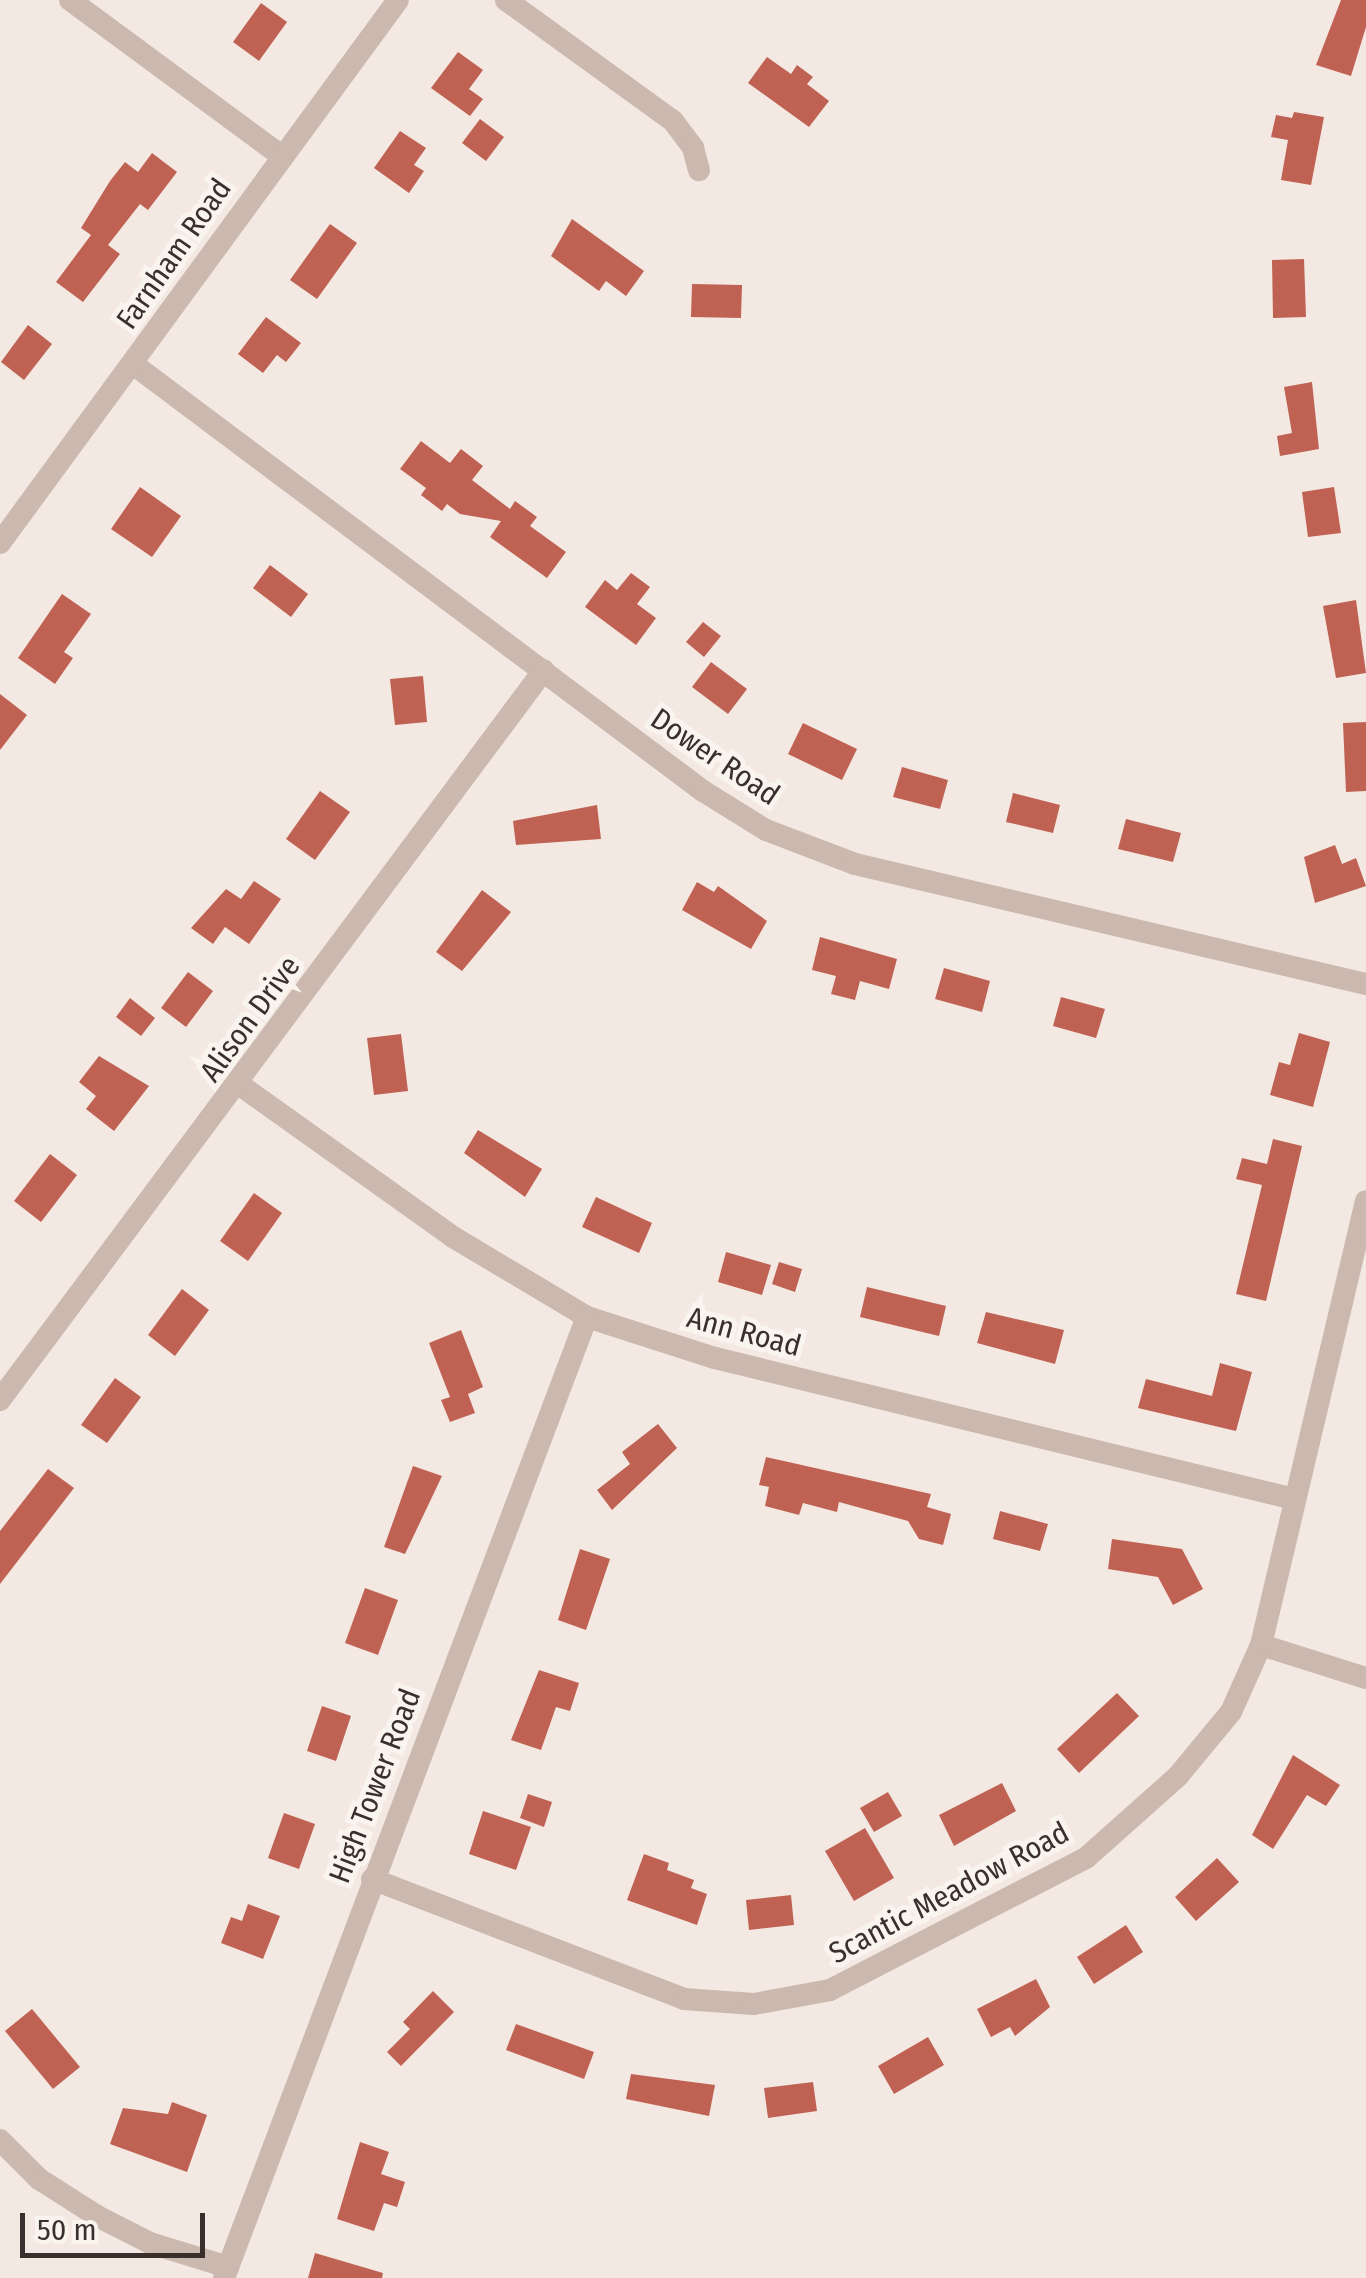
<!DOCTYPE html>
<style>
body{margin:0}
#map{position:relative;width:1366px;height:2278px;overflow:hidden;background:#f3e9e2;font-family:"Fira Sans Condensed",sans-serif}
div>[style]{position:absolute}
.building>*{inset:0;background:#c06253}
.street>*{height:22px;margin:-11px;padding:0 11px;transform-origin:11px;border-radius:11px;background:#cbb8ae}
span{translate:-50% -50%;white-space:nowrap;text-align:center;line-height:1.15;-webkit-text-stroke:10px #faf4ef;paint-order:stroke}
.street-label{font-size:30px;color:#3a2f2c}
.scale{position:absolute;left:20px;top:2213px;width:185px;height:45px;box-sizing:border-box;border:5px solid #3a2f2c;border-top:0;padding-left:12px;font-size:30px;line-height:35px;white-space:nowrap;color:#3a2f2c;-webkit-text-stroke:8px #faf4ef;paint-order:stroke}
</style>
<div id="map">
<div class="building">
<i style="clip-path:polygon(1341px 0,1366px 0,1366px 27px,1351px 76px,1316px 65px)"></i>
<i style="clip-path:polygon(261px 3px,287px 22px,259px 61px,233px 42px)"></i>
<i style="clip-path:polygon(458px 52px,483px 70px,469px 89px,483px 99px,470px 116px,431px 88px)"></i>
<i style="clip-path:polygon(767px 57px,791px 74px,797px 65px,813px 77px,807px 84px,829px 101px,809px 127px,748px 83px)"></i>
<i style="clip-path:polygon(1294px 112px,1324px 117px,1311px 185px,1281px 180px,1288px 140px,1271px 137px,1276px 115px,1292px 118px)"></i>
<i style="clip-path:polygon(480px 119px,504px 137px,486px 161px,462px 143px)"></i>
<i style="clip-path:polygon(400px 131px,426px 148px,414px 165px,424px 171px,409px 193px,374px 168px)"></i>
<i style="clip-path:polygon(152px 153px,177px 172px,148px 210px,140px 204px,108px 245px,120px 254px,83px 302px,56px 282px,91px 235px,81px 228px,110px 181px,125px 162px,138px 172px)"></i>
<i style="clip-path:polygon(572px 219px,644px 271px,626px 296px,606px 281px,599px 291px,551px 256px)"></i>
<i style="clip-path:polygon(330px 224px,357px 243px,317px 299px,290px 280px)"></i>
<i style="clip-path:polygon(1304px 259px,1306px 317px,1273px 318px,1272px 260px)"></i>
<i style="clip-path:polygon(692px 284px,742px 285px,741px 318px,691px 317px)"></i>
<i style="clip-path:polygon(266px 317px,301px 343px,286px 362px,277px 355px,263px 373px,238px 354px)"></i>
<i style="clip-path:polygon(28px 325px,52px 344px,24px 380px,1px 362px)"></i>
<i style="clip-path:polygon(1312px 382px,1319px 449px,1280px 456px,1277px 436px,1292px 433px,1284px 387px)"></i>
<i style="clip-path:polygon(421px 441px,450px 463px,461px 449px,483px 466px,472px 480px,510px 509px,515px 501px,537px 517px,530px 526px,566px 552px,547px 578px,490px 537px,501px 521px,460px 514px,447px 504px,442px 511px,421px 495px,426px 488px,400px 469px)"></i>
<i style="clip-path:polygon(140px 487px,181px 516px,152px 557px,111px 529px)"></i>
<i style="clip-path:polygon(1334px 487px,1341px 533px,1308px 537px,1302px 492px)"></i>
<i style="clip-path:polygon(270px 565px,308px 594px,291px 617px,253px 588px)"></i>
<i style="clip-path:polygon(631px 573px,650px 587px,637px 604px,656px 618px,636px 645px,585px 607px,605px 580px,617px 590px)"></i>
<i style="clip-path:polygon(62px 594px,91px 614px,64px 652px,73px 658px,55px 684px,18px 658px)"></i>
<i style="clip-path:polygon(1356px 600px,1366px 673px,1336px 678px,1323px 606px)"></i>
<i style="clip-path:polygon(703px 622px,721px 636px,704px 657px,686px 642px)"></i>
<i style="clip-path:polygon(711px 662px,747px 689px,728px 714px,692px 687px)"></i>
<i style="clip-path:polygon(423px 676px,427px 722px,395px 725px,390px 679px)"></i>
<i style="clip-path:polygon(0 694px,27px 715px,0 750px)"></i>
<i style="clip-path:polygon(1366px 722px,1366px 791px,1346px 792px,1343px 723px)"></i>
<i style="clip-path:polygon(803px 723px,857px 749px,842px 780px,788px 754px)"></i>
<i style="clip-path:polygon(902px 767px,948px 780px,940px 809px,893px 797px)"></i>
<i style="clip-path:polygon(320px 791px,350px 812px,315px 860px,286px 839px)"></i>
<i style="clip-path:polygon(1013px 793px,1060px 805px,1053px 833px,1006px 822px)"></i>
<i style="clip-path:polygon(597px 805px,601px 839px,516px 845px,513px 821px)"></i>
<i style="clip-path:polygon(1126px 819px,1181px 833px,1173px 862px,1118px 849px)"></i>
<i style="clip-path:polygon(1335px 845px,1342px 864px,1356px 858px,1366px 886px,1315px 903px,1304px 857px)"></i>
<i style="clip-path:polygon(254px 881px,281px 899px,249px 944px,225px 927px,213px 944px,191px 928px,226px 889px,241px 899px)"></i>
<i style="clip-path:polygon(697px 882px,714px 892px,718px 886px,767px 921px,751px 949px,682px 910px)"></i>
<i style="clip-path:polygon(482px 890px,511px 912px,462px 971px,436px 952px)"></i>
<i style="clip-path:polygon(820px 937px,897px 959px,889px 989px,860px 981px,855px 1000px,831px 994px,836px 976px,812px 970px)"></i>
<i style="clip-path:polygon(944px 968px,990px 981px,982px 1012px,935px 999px)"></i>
<i style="clip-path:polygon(188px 972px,213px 991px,186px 1027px,161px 1008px)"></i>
<i style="clip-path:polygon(1061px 997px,1105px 1009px,1096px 1038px,1053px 1026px)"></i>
<i style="clip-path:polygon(130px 998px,155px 1018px,141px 1036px,116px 1017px)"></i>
<i style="clip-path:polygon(1299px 1033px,1330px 1042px,1313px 1107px,1270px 1095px,1279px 1062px,1290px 1065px)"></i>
<i style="clip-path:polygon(401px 1034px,408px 1091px,374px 1095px,367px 1038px)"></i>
<i style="clip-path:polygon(99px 1056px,149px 1086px,114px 1131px,86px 1109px,96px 1096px,79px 1082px)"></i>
<i style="clip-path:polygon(478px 1130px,542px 1169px,525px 1197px,464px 1153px)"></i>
<i style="clip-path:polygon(1273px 1139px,1302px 1146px,1266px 1301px,1236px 1294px,1262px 1185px,1236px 1179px,1242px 1158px,1267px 1164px)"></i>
<i style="clip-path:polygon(50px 1154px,77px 1175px,41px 1222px,14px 1201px)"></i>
<i style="clip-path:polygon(254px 1193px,282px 1213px,248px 1261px,220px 1241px)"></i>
<i style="clip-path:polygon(596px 1197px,652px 1223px,639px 1253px,582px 1227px)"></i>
<i style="clip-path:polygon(726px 1252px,771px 1265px,762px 1295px,718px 1282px)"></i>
<i style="clip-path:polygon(779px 1262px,802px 1269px,795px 1292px,772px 1284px)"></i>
<i style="clip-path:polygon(867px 1287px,946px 1306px,939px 1336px,860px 1317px)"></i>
<i style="clip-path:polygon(182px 1289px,209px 1310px,175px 1356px,148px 1335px)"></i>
<i style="clip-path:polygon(986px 1312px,1064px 1330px,1055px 1364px,977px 1343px)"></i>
<i style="clip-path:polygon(461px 1330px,483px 1387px,468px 1394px,475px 1413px,450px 1422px,441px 1400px,450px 1397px,429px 1343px)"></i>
<i style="clip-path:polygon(1220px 1363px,1252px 1372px,1236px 1431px,1138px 1408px,1146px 1379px,1212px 1396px)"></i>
<i style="clip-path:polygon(115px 1378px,141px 1397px,107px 1443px,81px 1425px)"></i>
<i style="clip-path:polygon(658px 1424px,677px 1448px,612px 1510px,597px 1490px,630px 1464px,622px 1452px)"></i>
<i style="clip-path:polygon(766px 1457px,931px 1494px,927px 1507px,951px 1514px,943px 1545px,919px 1539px,908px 1521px,839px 1502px,837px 1512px,803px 1503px,799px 1515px,765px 1506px,769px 1487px,759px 1485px)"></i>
<i style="clip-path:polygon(413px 1466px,442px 1476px,405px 1554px,384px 1547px)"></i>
<i style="clip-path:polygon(48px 1469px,74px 1488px,0 1584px,0 1531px)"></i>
<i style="clip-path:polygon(1000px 1511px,1048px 1524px,1040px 1551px,993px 1539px)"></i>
<i style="clip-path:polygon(1112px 1539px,1182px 1549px,1203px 1589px,1173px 1605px,1158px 1577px,1108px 1569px)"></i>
<i style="clip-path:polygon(580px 1549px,610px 1559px,586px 1630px,558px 1620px)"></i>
<i style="clip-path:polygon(365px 1588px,398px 1600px,378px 1655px,345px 1643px)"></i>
<i style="clip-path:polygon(539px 1670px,579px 1683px,570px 1711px,556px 1707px,541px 1750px,511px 1740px)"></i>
<i style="clip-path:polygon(1117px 1693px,1139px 1716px,1079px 1773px,1057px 1749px)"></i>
<i style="clip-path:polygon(322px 1706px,351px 1716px,336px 1761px,307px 1751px)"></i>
<i style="clip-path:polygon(1293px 1755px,1340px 1785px,1326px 1806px,1307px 1795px,1273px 1849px,1252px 1835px)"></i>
<i style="clip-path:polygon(1002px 1783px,1016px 1811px,954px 1846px,939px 1815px)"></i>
<i style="clip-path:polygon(888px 1792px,902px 1816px,874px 1832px,860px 1808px)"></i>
<i style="clip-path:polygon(528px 1794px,552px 1802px,544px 1827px,520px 1818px)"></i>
<i style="clip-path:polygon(483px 1811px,531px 1827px,516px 1870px,469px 1854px)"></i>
<i style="clip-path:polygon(284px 1813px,315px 1824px,299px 1869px,268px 1858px)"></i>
<i style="clip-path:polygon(865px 1828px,894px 1878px,854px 1901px,825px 1851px)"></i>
<i style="clip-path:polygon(644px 1854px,669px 1863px,667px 1870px,694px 1880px,691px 1888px,707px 1894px,697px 1925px,627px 1900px)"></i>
<i style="clip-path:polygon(1217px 1858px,1239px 1882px,1196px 1921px,1175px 1897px)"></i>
<i style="clip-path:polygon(791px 1895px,794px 1925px,749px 1930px,746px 1900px)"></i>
<i style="clip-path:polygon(248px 1904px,280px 1916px,263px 1959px,221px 1943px,231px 1917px,242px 1921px)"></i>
<i style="clip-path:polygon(1126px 1925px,1143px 1952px,1094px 1984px,1077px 1957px)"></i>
<i style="clip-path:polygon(1036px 1979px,1050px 2007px,1015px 2036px,1010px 2027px,991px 2037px,977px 2009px)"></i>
<i style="clip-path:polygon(433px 1991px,454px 2012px,401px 2066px,387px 2052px,410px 2029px,403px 2022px)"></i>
<i style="clip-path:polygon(32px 2009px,80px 2067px,53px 2089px,5px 2031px)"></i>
<i style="clip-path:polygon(516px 2024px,594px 2052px,584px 2079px,506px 2050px)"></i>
<i style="clip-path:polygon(928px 2037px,944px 2065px,894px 2094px,878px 2066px)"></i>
<i style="clip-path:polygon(631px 2074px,715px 2085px,709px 2116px,626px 2099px)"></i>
<i style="clip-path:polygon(813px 2082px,817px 2111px,768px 2118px,764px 2088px)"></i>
<i style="clip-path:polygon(172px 2102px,207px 2115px,187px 2172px,110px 2144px,123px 2108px,168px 2114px)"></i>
<i style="clip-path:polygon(360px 2142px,389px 2152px,381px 2174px,405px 2182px,397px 2207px,384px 2203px,374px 2231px,337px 2219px)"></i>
<i style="clip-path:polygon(315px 2253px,383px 2273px,382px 2278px,308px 2278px)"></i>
</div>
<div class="street">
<i style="left:70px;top:0;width:261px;rotate:36.4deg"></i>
<i style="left:506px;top:0;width:206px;rotate:35.9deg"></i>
<i style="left:673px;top:121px;width:34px;rotate:53deg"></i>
<i style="left:693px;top:148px;width:23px;rotate:75deg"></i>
<i style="left:133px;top:364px;width:712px;rotate:36.84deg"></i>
<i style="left:703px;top:791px;width:74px;rotate:31.8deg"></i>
<i style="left:766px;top:830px;width:95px;rotate:20.9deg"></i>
<i style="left:855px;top:864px;width:525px;rotate:13.22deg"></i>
<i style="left:0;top:543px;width:673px;rotate:-53.76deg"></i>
<i style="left:240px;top:1085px;width:262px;rotate:35.5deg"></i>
<i style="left:453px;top:1237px;width:156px;rotate:30.8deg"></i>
<i style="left:587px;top:1317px;width:134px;rotate:17.8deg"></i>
<i style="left:715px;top:1358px;width:596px;rotate:13.69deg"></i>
<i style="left:0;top:1400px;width:910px;rotate:-53.31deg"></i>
<i style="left:1261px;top:1645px;width:110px;rotate:17.4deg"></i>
<i style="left:372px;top:1879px;width:334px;rotate:21deg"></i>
<i style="left:684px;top:1999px;width:70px;rotate:4.1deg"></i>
<i style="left:754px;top:2004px;width:77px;rotate:-10.4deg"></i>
<i style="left:830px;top:1990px;width:288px;rotate:-27.3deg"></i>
<i style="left:1086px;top:1858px;width:123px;rotate:-41.7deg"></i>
<i style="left:1178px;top:1776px;width:83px;rotate:-50.4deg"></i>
<i style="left:1231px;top:1712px;width:73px;rotate:-65.9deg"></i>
<i style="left:1261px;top:1645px;width:456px;rotate:-76.7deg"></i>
<i style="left:0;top:2140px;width:55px;rotate:45deg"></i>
<i style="left:39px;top:2179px;width:69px;rotate:32.5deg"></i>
<i style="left:97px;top:2216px;width:59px;rotate:27deg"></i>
<i style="left:150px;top:2243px;width:82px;rotate:17.1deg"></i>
<i style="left:224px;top:2278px;width:1027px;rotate:-69.31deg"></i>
</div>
<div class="street-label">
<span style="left:174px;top:254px;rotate:-55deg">Farnham Road</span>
<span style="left:715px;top:757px;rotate:34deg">Dower Road</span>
<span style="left:250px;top:1019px;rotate:-54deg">Alison Drive</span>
<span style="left:744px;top:1332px;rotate:15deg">Ann Road</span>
<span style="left:375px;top:1786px;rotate:-69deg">High Tower Road</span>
<span style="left:949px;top:1893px;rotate:-28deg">Scantic Meadow Road</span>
</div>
<div class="scale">50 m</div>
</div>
